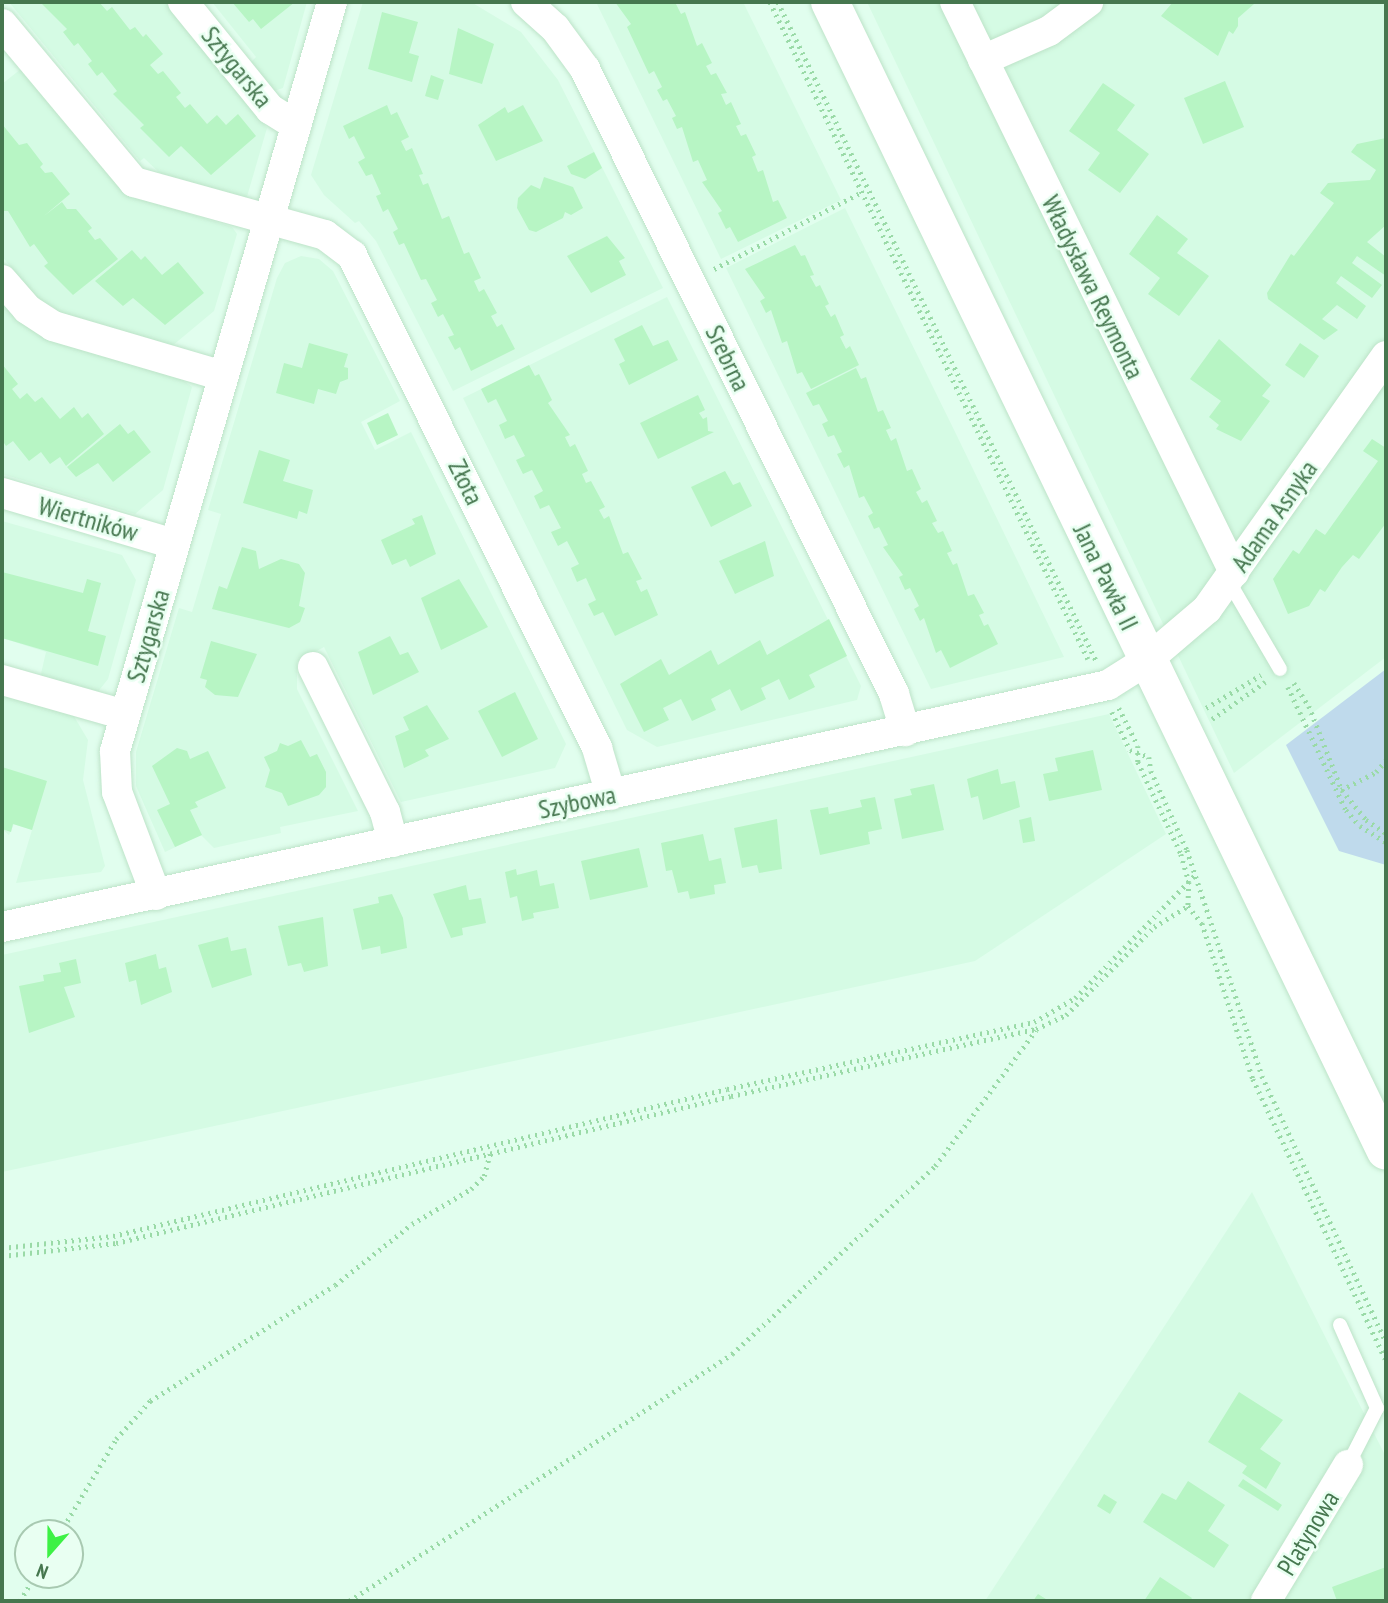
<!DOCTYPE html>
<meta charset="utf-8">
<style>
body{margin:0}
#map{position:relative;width:1388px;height:1603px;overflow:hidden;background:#e1feee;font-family:"PT Sans Narrow",sans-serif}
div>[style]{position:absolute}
.residential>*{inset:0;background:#d5fbe4}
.green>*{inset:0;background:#bfdaec}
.building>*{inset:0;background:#b7f5c4}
.path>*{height:4.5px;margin-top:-2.25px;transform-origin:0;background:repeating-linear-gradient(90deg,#9adaa7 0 2px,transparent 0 7px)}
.roads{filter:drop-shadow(0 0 2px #bde3c8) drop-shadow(0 0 2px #bde3c8)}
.lane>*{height:14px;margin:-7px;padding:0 7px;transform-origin:7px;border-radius:7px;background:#fff}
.street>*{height:30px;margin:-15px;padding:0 15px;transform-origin:15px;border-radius:15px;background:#fff}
.secondary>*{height:38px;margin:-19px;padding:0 19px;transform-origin:19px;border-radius:19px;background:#fff}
span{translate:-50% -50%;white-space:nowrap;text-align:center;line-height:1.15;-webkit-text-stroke:5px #e9fff2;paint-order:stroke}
.street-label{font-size:26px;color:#46774f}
.frame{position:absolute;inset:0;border:4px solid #46774f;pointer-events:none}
.north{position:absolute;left:14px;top:1519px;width:70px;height:70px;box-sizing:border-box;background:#e9fff2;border:2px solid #a8c9b1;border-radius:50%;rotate:201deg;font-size:19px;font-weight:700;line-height:28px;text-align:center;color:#46774f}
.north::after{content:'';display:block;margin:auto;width:24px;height:32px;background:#3df145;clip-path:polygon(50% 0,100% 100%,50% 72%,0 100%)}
</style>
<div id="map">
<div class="residential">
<i style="clip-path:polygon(9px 2px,165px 2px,267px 128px,246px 200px,166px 179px,144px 158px,140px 161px)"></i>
<i style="clip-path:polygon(212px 2px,307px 2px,283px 88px,270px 92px,247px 66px,256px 57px)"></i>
<i style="clip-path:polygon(363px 2px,471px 2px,521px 32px,558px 80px,663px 288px,453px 391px,376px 241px,359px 221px,355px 223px,324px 195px,311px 175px)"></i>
<i style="clip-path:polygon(596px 2px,743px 2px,841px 200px,721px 259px)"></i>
<i style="clip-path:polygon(867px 2px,1386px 2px,1386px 657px,1234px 773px)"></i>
<i style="clip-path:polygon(21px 69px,125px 194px,232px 227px,237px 234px,214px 311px,172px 346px,55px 312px,33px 295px,2px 256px,2px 84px)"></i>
<i style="clip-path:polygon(845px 208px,957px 436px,1064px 657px,931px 689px,726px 268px)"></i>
<i style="clip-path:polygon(301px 256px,319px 259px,333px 271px,400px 401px,361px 422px,375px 450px,411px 432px,566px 744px,555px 768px,401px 802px,324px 647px,297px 662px,297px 689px,358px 811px,280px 827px,281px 833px,214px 848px,201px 835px,165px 852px,136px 786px,136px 752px,179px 608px,192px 612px,221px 514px,208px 510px,277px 278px,285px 263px)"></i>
<i style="clip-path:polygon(667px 297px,861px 686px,857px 700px,657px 747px,627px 730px,463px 398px)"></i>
<i style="clip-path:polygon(2px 301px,37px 334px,181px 379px,192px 387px,163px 490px,135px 514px,2px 474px)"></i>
<i style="clip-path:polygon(2px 521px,122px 555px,136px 580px,108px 679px,97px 693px,40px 678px,46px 652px,2px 638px)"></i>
<i style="clip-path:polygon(2px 693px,72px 713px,88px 740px,83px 780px,105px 866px,101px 872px,16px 883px,32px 830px,14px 824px,9px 835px,2px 829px)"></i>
<i style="clip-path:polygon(1109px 714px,1166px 834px,975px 961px,2px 1172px,2px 955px)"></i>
<i style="clip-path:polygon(1252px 1192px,1386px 1457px,1386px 1601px,985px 1601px)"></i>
</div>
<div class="green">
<i style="clip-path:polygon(1386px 669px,1386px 865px,1339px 851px,1286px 745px)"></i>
</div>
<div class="building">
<i style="clip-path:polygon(40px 2px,99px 2px,107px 11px,112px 7px,130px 30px,135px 27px,143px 37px,146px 34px,163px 54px,150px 65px,158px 74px,163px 71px,181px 93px,176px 97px,185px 108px,190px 104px,207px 124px,217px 115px,226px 125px,238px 114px,256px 136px,211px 175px,181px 146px,169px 157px,140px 128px,144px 125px,113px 94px,117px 91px,102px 72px,97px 76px,88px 64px,92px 61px,78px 43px,74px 46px,63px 32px,67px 29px)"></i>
<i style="clip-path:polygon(232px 2px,295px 2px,261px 29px,253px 19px,249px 22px)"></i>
<i style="clip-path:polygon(615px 2px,675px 2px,681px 14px,685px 12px,697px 46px,702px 43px,712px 63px,706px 66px,711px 75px,716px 73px,727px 93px,721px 94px,726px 105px,731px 102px,741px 124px,736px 126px,741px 136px,746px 134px,756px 155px,752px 157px,758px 172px,763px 170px,773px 202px,778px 200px,787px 218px,738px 242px,730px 227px,726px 229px,718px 213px,722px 211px,702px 182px,707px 180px,698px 160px,693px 162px,682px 127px,677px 129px,672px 118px,676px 116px,667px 99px,663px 101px,657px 90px,662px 87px,654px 71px,649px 74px,627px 27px,631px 24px)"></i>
<i style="clip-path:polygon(1173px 2px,1254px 2px,1254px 4px,1238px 18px,1238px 26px,1233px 34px,1229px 31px,1218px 56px,1161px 16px)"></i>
<i style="clip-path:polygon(382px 12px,418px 22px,409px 53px,419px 56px,412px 82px,368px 69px)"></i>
<i style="clip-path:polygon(458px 28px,494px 44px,482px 84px,449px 74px)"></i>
<i style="clip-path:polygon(431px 75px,444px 80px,438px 100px,425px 96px)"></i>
<i style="clip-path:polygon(1225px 81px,1244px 127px,1203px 144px,1184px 98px)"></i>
<i style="clip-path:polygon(1103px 83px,1135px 105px,1117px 130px,1149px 154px,1120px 193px,1088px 170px,1100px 153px,1069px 131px)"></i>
<i style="clip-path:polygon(387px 105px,391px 115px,397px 112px,409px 137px,401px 141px,406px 151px,412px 148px,423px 174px,419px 175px,423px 185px,428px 183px,442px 219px,449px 216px,464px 254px,469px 252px,481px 278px,474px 281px,479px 292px,484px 289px,497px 313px,491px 316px,497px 327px,502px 324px,515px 349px,471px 371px,460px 347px,455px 350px,448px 337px,454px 335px,443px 314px,438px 317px,431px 303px,437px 300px,426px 279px,421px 280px,404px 243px,399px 245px,393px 232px,398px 229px,388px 209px,383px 212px,376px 196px,381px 194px,372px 174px,366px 176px,358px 162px,365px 158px,354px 136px,349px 139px,343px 126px)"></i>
<i style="clip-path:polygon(523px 105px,543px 141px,496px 161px,478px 125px,505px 107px,508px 113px)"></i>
<i style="clip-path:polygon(2px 124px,19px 145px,27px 143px,43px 164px,40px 167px,45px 173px,52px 172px,70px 194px,44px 216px,62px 202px,67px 209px,76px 209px,92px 228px,88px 231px,95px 240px,100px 238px,118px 259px,73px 295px,44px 266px,48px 263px,34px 244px,30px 247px,8px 211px,2px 211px)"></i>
<i style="clip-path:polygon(1386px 138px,1386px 225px,1367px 242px,1386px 257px,1386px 276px,1357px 256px,1352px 263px,1382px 285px,1372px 298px,1341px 276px,1336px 283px,1366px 306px,1357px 319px,1337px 305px,1322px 319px,1338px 330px,1324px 340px,1268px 299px,1267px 293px,1291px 254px,1294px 256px,1334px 203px,1320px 193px,1328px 183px,1370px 180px,1376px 170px,1351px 152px,1357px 144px)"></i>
<i style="clip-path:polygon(594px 152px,602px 168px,585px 179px,571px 174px,567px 166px)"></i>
<i style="clip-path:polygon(544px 177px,573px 187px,583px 208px,571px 215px,565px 212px,563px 218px,536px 232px,529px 230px,517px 208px,518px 198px,531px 185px,540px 189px)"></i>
<i style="clip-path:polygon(1157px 215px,1188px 239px,1177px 253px,1209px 276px,1179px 316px,1148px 294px,1160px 278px,1129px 254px)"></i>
<i style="clip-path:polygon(607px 236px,625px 258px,619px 261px,626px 275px,591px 293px,567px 256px)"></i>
<i style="clip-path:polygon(795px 245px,801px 256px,805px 255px,814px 275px,810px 276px,816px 287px,820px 285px,829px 304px,825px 306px,831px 317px,835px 314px,844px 335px,840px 337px,846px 349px,850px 346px,859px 365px,811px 389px,802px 372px,797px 374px,787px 341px,782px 343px,771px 310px,766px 313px,760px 301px,765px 298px,745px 269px)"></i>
<i style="clip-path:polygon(132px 250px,141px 260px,145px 256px,162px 275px,178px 262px,204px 293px,165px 325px,133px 298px,123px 306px,95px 281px)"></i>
<i style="clip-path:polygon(642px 325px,653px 346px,668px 340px,678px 360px,629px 385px,619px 364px,625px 361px,614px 339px)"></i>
<i style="clip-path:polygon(1219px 339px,1271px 385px,1262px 396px,1270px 401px,1241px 441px,1216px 429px,1219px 425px,1209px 417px,1221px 401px,1190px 379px)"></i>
<i style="clip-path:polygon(309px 343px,348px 354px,344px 367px,348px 368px,348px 379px,340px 382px,336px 394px,318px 389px,314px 404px,276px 393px,284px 363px,302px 368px)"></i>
<i style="clip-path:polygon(1300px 343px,1319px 356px,1304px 378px,1285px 365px)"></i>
<i style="clip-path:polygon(2px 364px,18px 384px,12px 389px,20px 399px,27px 393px,35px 402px,42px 397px,60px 419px,74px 407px,82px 418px,88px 413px,104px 434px,66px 466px,60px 457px,50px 464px,41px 452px,29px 461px,13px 441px,6px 446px,2px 440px)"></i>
<i style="clip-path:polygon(529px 365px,535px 376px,539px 374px,552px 400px,548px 403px,570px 435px,565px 437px,570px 447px,575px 444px,588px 471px,582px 474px,586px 483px,591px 481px,605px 507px,599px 510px,604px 519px,609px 516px,623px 554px,628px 552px,642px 579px,636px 581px,641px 592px,647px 589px,658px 615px,615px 636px,603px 612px,594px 616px,588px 604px,596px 600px,586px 578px,577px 582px,571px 568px,579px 564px,567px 541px,558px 546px,551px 532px,561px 528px,549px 505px,540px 509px,534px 496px,543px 491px,532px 470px,523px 474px,516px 460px,525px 456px,514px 435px,505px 439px,499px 425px,507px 421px,496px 399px,488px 403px,481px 389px)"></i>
<i style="clip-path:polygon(856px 368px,861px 379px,866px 377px,878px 412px,883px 410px,891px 428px,886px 430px,891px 441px,896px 438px,907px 471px,912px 469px,921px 489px,916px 492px,922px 503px,927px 500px,937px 521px,932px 523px,938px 533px,943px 531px,952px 551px,947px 553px,953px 565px,957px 563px,968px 596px,974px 594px,984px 613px,979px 615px,984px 626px,988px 624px,998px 644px,950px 668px,941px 650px,936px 653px,924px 618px,920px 621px,914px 609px,919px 606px,910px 588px,905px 590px,899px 577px,903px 575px,883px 547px,888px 545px,879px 527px,874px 529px,868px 516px,873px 513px,864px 496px,859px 498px,849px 465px,844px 468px,837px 454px,842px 452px,834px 435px,828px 437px,822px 424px,828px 421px,819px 404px,813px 406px,806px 393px)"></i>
<i style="clip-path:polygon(698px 395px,705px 410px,699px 413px,703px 419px,707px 417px,708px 431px,714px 432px,658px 459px,640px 423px)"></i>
<i style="clip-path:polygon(388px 413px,398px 435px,377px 445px,367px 423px)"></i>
<i style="clip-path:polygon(120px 424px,128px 434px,134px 430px,151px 452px,113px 482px,98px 463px,76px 477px,67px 467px)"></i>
<i style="clip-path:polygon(1372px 439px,1386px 448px,1386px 523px,1359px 559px,1353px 555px,1342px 567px,1325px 592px,1320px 589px,1309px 606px,1288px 614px,1273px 579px,1293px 550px,1299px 554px,1316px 529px,1325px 535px,1378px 461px,1363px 451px)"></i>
<i style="clip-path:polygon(259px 450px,290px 460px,283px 481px,313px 490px,307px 514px,299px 511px,297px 519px,243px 503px)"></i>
<i style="clip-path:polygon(725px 471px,733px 485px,740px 482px,752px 506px,711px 527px,691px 487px)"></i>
<i style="clip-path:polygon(422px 515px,436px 554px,410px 567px,406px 559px,392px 565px,381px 540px,415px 524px,412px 519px)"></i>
<i style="clip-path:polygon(765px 541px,774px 576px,735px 594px,719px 561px)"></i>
<i style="clip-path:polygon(242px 547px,256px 551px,259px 569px,281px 559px,299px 564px,305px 573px,299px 606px,305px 608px,300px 622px,289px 628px,212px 609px,219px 586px,227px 589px)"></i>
<i style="clip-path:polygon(2px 572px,83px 593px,87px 579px,101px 583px,88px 631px,106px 636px,98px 666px,2px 638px)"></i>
<i style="clip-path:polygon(459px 579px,488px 627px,441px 650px,421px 598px)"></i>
<i style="clip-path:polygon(829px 619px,847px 656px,809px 675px,815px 687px,789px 700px,779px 679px,761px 688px,766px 699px,741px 711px,730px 689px,711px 699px,716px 710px,692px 721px,681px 699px,663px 708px,669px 720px,644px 732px,620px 684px,661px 659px,669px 675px,711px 650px,718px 665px,760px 640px,767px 655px)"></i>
<i style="clip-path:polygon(390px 636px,400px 655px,408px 652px,419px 672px,373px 695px,358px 652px)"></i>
<i style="clip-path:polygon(211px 641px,257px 654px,238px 697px,215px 695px,205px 687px,207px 680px,200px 678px)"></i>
<i style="clip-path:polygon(515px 692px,538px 739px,502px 757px,478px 711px)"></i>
<i style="clip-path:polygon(427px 705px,449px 739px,425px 750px,429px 756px,404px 768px,395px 736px,409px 730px,403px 717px)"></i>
<i style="clip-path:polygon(301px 740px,310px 757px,317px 754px,326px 772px,326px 787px,319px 795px,288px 806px,282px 793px,265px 787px,270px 770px,264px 757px,277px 751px,280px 743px,288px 746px)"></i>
<i style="clip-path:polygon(177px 748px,187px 751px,190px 759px,208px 751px,226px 788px,195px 802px,198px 807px,190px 810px,202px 835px,175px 847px,157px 810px,170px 804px,152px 766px)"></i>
<i style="clip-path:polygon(1093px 750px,1102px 790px,1049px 801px,1043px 774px,1058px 771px,1055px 758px)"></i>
<i style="clip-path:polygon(2px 767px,47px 781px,32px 830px,13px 824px,11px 832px,2px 829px)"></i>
<i style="clip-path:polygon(998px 769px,1001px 784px,1015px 781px,1020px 807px,983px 820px,978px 796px,971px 798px,967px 779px)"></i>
<i style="clip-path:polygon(934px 784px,944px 830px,902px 839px,894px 799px,912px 795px,910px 789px)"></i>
<i style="clip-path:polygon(875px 797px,882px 829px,868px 832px,870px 844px,820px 855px,810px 810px,828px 807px,829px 814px,862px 807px,860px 800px)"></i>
<i style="clip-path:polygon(1031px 817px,1035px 841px,1023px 843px,1019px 820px)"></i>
<i style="clip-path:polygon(777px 819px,782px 869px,759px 873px,757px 865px,742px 868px,734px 828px)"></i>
<i style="clip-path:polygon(703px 834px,709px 861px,721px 858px,726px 883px,714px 885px,715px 894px,690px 899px,688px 891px,678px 893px,672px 870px,666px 871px,661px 843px)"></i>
<i style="clip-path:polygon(639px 848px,648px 887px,590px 900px,581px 861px)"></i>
<i style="clip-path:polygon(516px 869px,517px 875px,537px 870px,540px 886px,554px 883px,559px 908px,533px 913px,534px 918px,522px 921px,517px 896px,510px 898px,505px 872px)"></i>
<i style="clip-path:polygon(466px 885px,469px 900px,481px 898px,486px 923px,462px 928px,463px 935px,451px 938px,433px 894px)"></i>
<i style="clip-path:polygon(392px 894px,403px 918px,407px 948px,381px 954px,380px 946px,362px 950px,353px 909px,379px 903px,378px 897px)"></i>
<i style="clip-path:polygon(323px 917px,328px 966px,304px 972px,301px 963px,288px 966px,278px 926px)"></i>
<i style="clip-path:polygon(228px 937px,231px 951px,246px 948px,252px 975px,212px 988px,198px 945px)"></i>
<i style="clip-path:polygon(156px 954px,159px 969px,166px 967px,172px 992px,141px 1005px,136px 980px,129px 982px,125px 963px)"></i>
<i style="clip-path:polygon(76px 959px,81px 983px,64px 987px,75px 1017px,29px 1033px,19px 986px,44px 981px,43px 975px,61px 972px,59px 963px)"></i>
<i style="clip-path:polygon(1239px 1392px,1283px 1420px,1260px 1449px,1281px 1463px,1266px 1489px,1242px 1473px,1247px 1466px,1208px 1442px)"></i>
<i style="clip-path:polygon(1243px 1479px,1282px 1505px,1278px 1511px,1238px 1486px)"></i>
<i style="clip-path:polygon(1188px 1481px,1225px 1505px,1208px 1531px,1229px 1545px,1214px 1568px,1143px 1522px,1162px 1493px,1176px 1500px)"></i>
<i style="clip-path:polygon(1104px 1494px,1117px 1502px,1110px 1514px,1097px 1506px)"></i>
<i style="clip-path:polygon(1386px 1567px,1386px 1601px,1337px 1601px,1332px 1587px)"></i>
<i style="clip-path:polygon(1160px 1577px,1192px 1598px,1190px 1601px,1144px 1601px)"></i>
<i style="clip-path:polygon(1038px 1594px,1049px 1601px,1033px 1601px)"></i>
</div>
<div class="path">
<i style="left:770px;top:2px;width:730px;rotate:64.17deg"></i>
<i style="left:778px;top:2px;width:731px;rotate:64.21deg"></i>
<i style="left:714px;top:269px;width:167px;rotate:-27.5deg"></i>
<i style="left:1294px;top:683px;width:27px;rotate:57deg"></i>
<i style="left:1309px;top:706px;width:90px;rotate:68.6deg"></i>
<i style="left:1342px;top:790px;width:38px;rotate:51deg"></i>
<i style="left:1366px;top:820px;width:24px;rotate:33deg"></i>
<i style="left:1288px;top:687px;width:136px;rotate:64.8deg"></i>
<i style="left:1346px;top:810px;width:21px;rotate:49deg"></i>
<i style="left:1360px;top:826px;width:31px;rotate:32deg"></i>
<i style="left:1119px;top:708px;width:42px;rotate:63.4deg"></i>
<i style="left:1138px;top:746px;width:16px;rotate:90deg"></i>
<i style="left:1138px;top:762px;width:102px;rotate:64.9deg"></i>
<i style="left:1181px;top:854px;width:29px;rotate:74deg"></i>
<i style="left:1189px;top:882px;width:24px;rotate:92deg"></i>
<i style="left:1188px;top:906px;width:22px;rotate:51deg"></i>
<i style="left:1202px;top:923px;width:164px;rotate:71.9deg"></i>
<i style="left:1253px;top:1079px;width:312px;rotate:64.7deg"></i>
<i style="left:1206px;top:708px;width:64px;rotate:-31deg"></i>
<i style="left:1112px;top:712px;width:42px;rotate:64.7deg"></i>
<i style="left:1130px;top:750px;width:20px;rotate:20deg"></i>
<i style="left:1149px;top:757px;width:14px;rotate:82deg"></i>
<i style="left:1151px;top:771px;width:87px;rotate:65.5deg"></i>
<i style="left:1187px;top:850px;width:238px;rotate:71.6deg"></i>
<i style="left:1262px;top:1076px;width:293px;rotate:65deg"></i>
<i style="left:1212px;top:719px;width:65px;rotate:-34.9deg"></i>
<i style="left:1341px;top:790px;width:39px;rotate:-27deg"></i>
<i style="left:1376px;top:772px;width:16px;rotate:-50deg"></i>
<i style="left:2px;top:1248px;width:112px;rotate:-6.2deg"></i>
<i style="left:113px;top:1236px;width:631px;rotate:-13.46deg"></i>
<i style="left:727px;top:1089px;width:314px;rotate:-12.3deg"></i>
<i style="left:1034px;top:1022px;width:48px;rotate:-30.3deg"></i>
<i style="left:1075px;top:998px;width:172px;rotate:-45.7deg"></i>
<i style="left:2px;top:1256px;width:115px;rotate:-6.5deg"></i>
<i style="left:116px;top:1243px;width:632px;rotate:-13.44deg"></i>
<i style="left:731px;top:1096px;width:312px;rotate:-12.4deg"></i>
<i style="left:1036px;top:1029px;width:33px;rotate:-25deg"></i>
<i style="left:1066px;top:1015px;width:124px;rotate:-45deg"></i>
<i style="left:1154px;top:927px;width:40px;rotate:-32deg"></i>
<i style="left:60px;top:1533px;width:109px;rotate:-59.2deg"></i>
<i style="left:116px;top:1439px;width:51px;rotate:-48.2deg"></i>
<i style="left:150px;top:1401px;width:218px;rotate:-32.1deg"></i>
<i style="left:335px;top:1285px;width:98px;rotate:-38.4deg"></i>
<i style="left:412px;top:1224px;width:69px;rotate:-30.7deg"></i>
<i style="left:471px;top:1189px;width:18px;rotate:-45deg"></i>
<i style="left:484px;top:1176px;width:23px;rotate:-75deg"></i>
<i style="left:20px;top:1601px;width:30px;rotate:-60deg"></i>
<i style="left:349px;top:1601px;width:456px;rotate:-32.8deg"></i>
<i style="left:732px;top:1354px;width:277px;rotate:-42.8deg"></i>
<i style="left:935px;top:1166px;width:169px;rotate:-53.4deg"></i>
</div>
<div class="roads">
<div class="lane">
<i style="left:1228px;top:580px;width:103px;rotate:59.7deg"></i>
<i style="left:1340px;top:1325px;width:91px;rotate:66deg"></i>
<i style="left:1377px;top:1408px;width:64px;rotate:117deg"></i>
</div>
<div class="street">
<i style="left:183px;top:2px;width:138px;rotate:50.9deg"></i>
<i style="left:270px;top:109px;width:31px;rotate:32deg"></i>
<i style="left:526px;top:2px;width:39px;rotate:42deg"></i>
<i style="left:555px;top:28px;width:51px;rotate:53.8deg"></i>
<i style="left:585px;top:69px;width:697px;rotate:63.69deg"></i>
<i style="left:894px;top:694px;width:39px;rotate:73deg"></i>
<i style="left:955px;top:2px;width:635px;rotate:63.92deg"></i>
<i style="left:2px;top:24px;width:206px;rotate:50.1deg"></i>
<i style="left:134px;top:182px;width:198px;rotate:15.5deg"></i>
<i style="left:325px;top:235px;width:34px;rotate:37deg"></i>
<i style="left:352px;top:255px;width:551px;rotate:63.57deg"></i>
<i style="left:597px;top:748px;width:49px;rotate:73.4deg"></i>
<i style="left:983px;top:60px;width:72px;rotate:-23.7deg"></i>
<i style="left:1049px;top:31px;width:49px;rotate:-36.6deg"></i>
<i style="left:2px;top:280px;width:38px;rotate:49deg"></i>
<i style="left:27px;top:309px;width:31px;rotate:33deg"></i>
<i style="left:53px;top:326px;width:177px;rotate:16.4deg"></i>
<i style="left:2px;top:493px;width:179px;rotate:16.5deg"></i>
<i style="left:313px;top:667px;width:162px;rotate:63.6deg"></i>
<i style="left:385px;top:812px;width:31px;rotate:75deg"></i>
<i style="left:2px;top:680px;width:128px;rotate:15.9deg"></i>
<i style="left:156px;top:895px;width:110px;rotate:-110.7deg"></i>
<i style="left:117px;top:792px;width:41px;rotate:-92.8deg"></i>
<i style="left:115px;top:751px;width:780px;rotate:-73.84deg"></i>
<i style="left:2px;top:927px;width:1132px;rotate:-12.34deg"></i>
<i style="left:1108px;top:685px;width:45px;rotate:-32.3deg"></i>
<i style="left:1146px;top:661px;width:80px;rotate:-40.4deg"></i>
<i style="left:1207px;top:609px;width:310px;rotate:-54.7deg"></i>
<i style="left:1266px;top:1601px;width:159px;rotate:-58.9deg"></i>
</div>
<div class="secondary">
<i style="left:830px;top:2px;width:1276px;rotate:64.18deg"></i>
</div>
</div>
<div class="street-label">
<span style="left:237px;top:67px;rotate:51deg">Sztygarska</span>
<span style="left:1093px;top:287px;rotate:64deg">Władysława Reymonta</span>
<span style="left:728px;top:358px;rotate:64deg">Srebrna</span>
<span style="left:466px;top:482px;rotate:64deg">Złota</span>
<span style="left:1274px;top:516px;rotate:-55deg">Adama Asnyka</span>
<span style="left:88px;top:519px;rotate:16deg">Wiertników</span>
<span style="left:1106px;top:577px;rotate:64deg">Jana Pawła II</span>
<span style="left:148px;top:636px;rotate:-74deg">Sztygarska</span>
<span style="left:577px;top:802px;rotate:-12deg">Szybowa</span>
<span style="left:1308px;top:1533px;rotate:-59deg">Platynowa</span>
</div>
<div class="frame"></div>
<div class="north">N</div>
</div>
